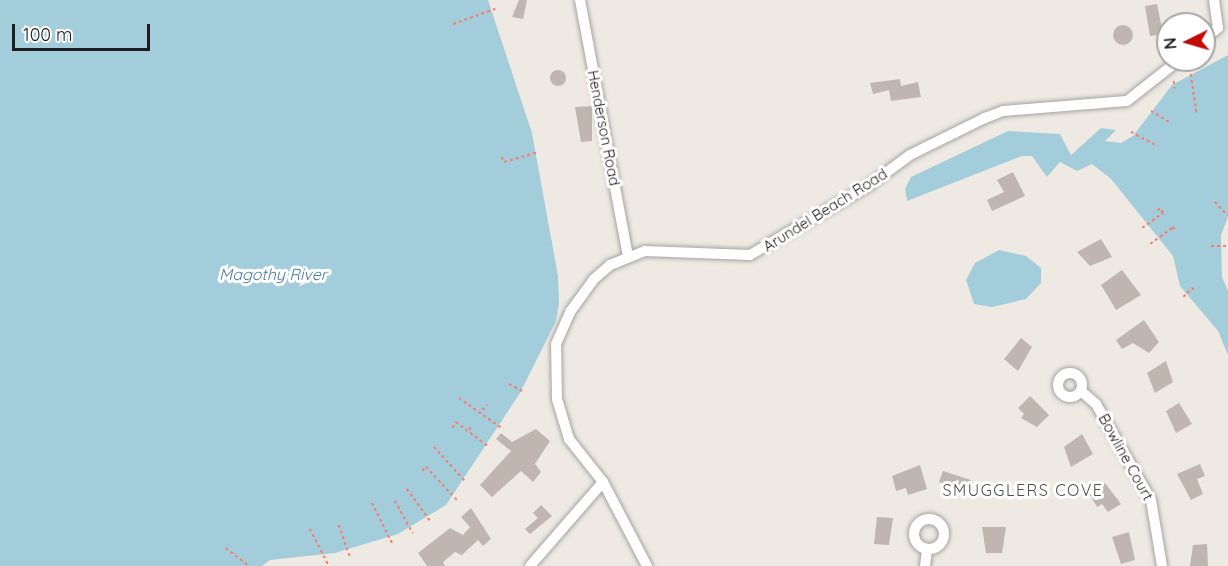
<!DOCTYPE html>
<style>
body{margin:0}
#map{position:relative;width:1228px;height:566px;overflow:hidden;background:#eeeae3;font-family:Quicksand,sans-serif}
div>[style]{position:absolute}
.water>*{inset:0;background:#a4cddb}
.building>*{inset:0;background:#beb6af}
.round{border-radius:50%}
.path>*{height:1.5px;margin-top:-0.75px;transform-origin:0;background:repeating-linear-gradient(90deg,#f67d6c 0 3px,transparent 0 6px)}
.roads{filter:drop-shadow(0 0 2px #a4a4a4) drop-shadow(0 0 2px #a4a4a4)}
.minor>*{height:10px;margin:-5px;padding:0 5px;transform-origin:5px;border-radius:5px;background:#fff}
.minor>.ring{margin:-5px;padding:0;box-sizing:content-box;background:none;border:10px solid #fff;border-radius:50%}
span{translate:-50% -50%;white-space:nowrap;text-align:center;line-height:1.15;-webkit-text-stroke:6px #fff;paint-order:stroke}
.street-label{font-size:15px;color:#1d1d1d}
.water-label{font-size:16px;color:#4c78aa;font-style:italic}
.neighbourhood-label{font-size:16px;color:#505050;letter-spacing:1.5px}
.north{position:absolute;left:1156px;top:12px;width:60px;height:60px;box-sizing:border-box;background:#fff;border:2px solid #a5a5a5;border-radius:50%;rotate:265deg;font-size:16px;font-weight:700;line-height:24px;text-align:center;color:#1d1d1d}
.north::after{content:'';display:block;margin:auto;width:21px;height:27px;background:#c40a05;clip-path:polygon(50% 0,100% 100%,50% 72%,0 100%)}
.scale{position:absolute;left:12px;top:24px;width:138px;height:27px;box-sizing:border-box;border:3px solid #1d1d1d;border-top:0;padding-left:8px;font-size:18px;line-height:21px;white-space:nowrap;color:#1d1d1d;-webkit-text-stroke:4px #fff;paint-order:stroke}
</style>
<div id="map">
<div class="water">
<i style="clip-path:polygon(0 0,488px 0,532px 133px,558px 276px,559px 303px,556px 321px,520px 393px,446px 505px,398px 534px,335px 553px,270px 560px,262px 566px,0 566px)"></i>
<i style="clip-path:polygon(1228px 55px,1228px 217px,1221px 235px,1222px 277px,1228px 291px,1228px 355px,1218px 331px,1180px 286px,1173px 256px,1111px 179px,1092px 164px,1077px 171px,1060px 162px,1047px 177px,1032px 156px,1022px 156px,907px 201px,905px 189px,911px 177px,1008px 131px,1060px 134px,1071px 155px,1101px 128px,1116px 130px,1105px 141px,1121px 143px,1133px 136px,1172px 85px)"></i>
<i style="clip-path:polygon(999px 250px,1026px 256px,1041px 268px,1041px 283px,1026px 299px,992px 307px,974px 304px,966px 280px,975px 263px)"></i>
</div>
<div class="building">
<i style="clip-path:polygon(519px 0,527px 0,523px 19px,512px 17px)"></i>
<i style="clip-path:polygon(1157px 4px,1163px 34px,1150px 36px,1145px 6px)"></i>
<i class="round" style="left:1113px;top:25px;width:20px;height:20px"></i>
<i class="round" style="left:550px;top:70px;width:16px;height:16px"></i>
<i style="clip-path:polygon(900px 79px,901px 86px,918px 82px,921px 97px,891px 101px,889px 90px,873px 94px,870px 83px)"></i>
<i style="clip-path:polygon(592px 106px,592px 141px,581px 142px,575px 107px)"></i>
<i style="clip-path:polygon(1013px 172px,1025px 196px,992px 211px,987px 200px,1004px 192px,997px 180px)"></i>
<i style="clip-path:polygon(1101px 239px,1112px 257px,1090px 266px,1077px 252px)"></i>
<i style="clip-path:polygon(1122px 270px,1141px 295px,1116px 310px,1101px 285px)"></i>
<i style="clip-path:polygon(1144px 320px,1159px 342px,1149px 353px,1133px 343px,1122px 349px,1116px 340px)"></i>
<i style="clip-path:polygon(1021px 338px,1032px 347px,1018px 371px,1004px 359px)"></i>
<i style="clip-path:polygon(1166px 361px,1173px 382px,1155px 393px,1147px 373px)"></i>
<i style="clip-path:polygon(1030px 396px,1049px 415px,1037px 427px,1021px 418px,1024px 414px,1018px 408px)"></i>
<i style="clip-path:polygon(1179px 403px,1192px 424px,1176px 433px,1166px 411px)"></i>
<i style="clip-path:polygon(536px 429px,550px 441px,535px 464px,541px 472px,533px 482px,521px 471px,492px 497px,480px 485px,511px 451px,496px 439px,501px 433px,512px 442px)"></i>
<i style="clip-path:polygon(1082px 434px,1093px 454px,1071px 467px,1064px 447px)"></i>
<i style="clip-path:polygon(1200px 464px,1205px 476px,1197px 479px,1203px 494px,1191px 500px,1177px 474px)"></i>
<i style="clip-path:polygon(920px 465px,927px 489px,908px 495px,906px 488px,896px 491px,892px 476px)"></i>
<i style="clip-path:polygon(943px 471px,971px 480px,966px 493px,939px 482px)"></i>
<i style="clip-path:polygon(1105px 483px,1121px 504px,1108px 512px,1102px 504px,1097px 507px,1088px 492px)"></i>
<i style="clip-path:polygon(541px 505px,552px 516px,530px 534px,525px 529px,538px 518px,533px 513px)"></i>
<i style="clip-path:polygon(471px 508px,491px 539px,483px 546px,478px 540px,462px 555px,455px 552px,443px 562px,445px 566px,427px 566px,418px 553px,450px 528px,463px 535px,470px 527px,461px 517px)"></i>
<i style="clip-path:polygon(877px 517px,893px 518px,889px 545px,874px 544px)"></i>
<i style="clip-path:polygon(982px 527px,1006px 527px,1002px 553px,986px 553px)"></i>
<i style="clip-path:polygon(1129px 532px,1135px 560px,1121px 564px,1112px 537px)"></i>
<i style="clip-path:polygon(1207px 544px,1208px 566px,1190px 566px,1193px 545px)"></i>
</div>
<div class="path">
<i style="left:453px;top:24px;width:45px;rotate:-19.7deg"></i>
<i style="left:1191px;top:74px;width:41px;rotate:81.7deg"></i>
<i style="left:1174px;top:81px;width:8px;rotate:83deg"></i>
<i style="left:1151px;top:111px;width:23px;rotate:31deg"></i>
<i style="left:1131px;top:132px;width:27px;rotate:28deg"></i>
<i style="left:502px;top:157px;width:5px;rotate:68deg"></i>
<i style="left:504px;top:162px;width:36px;rotate:-16deg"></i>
<i style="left:1215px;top:202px;width:19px;rotate:47deg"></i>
<i style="left:1142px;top:228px;width:26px;rotate:-36deg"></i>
<i style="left:1163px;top:213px;width:5px;rotate:-127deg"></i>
<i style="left:1160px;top:209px;width:6px;rotate:149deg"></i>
<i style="left:1150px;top:244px;width:29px;rotate:-36deg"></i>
<i style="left:1173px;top:227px;width:4px;rotate:56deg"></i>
<i style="left:1211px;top:246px;width:17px"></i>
<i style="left:1183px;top:297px;width:13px;rotate:-45deg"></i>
<i style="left:1192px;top:288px;width:4px;rotate:45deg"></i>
<i style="left:509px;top:384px;width:17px;rotate:28deg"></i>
<i style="left:459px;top:398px;width:54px;rotate:35.2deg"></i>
<i style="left:482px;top:410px;width:7px;rotate:-45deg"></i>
<i style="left:452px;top:428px;width:7px;rotate:-56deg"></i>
<i style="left:456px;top:422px;width:40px;rotate:37deg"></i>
<i style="left:469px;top:430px;width:5px;rotate:-53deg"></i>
<i style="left:434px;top:447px;width:47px;rotate:47.6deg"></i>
<i style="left:422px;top:471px;width:6px;rotate:-45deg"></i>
<i style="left:426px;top:467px;width:47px;rotate:46.7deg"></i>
<i style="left:407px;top:489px;width:39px;rotate:54deg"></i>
<i style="left:395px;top:501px;width:37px;rotate:61deg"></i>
<i style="left:372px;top:503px;width:47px;rotate:63.4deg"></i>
<i style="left:339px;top:525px;width:34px;rotate:71deg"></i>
<i style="left:310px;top:529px;width:42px;rotate:62.8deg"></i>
<i style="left:226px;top:548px;width:29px;rotate:38deg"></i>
</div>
<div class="roads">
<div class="minor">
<i style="left:580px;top:0;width:260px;rotate:79.4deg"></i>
<i style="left:1204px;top:39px;width:18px;rotate:-38deg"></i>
<i style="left:1218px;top:28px;width:28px;rotate:-98deg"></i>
<i class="ring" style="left:1058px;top:373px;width:14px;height:14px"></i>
<i style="left:1081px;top:391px;width:20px;rotate:41deg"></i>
<i style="left:1096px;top:404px;width:111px;rotate:60.2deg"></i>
<i style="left:1151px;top:500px;width:67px;rotate:80.5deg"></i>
<i class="ring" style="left:914px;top:519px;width:20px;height:20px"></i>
<i style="left:530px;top:566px;width:111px;rotate:-49deg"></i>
<i style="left:647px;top:566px;width:95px;rotate:-117.6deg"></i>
<i style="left:603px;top:482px;width:55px;rotate:-128.3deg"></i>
<i style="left:569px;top:439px;width:42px;rotate:-106.7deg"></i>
<i style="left:557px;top:399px;width:55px;rotate:-91deg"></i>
<i style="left:556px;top:344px;width:35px;rotate:-66deg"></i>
<i style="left:570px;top:312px;width:41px;rotate:-54deg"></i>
<i style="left:594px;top:279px;width:21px;rotate:-41deg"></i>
<i style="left:610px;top:265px;width:38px;rotate:-22deg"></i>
<i style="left:645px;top:251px;width:105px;rotate:2.2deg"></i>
<i style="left:750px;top:255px;width:137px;rotate:-30.3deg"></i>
<i style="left:868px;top:186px;width:52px;rotate:-36.4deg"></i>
<i style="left:910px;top:155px;width:84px;rotate:-26.3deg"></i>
<i style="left:985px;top:118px;width:19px;rotate:-21deg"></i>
<i style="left:1003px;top:111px;width:124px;rotate:-4.6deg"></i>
<i style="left:1127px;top:101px;width:66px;rotate:-38.3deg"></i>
<i style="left:925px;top:566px;width:17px;rotate:-83deg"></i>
</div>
</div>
<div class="street-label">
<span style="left:604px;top:128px;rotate:79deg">Henderson Road</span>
<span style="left:825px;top:210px;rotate:-32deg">Arundel Beach Road</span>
<span style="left:1126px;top:457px;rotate:61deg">Bowline Court</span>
</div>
<div class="water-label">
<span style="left:273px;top:274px">Magothy River</span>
</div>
<div class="neighbourhood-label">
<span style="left:1023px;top:490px">SMUGGLERS COVE</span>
</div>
<div class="north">N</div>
<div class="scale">100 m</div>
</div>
